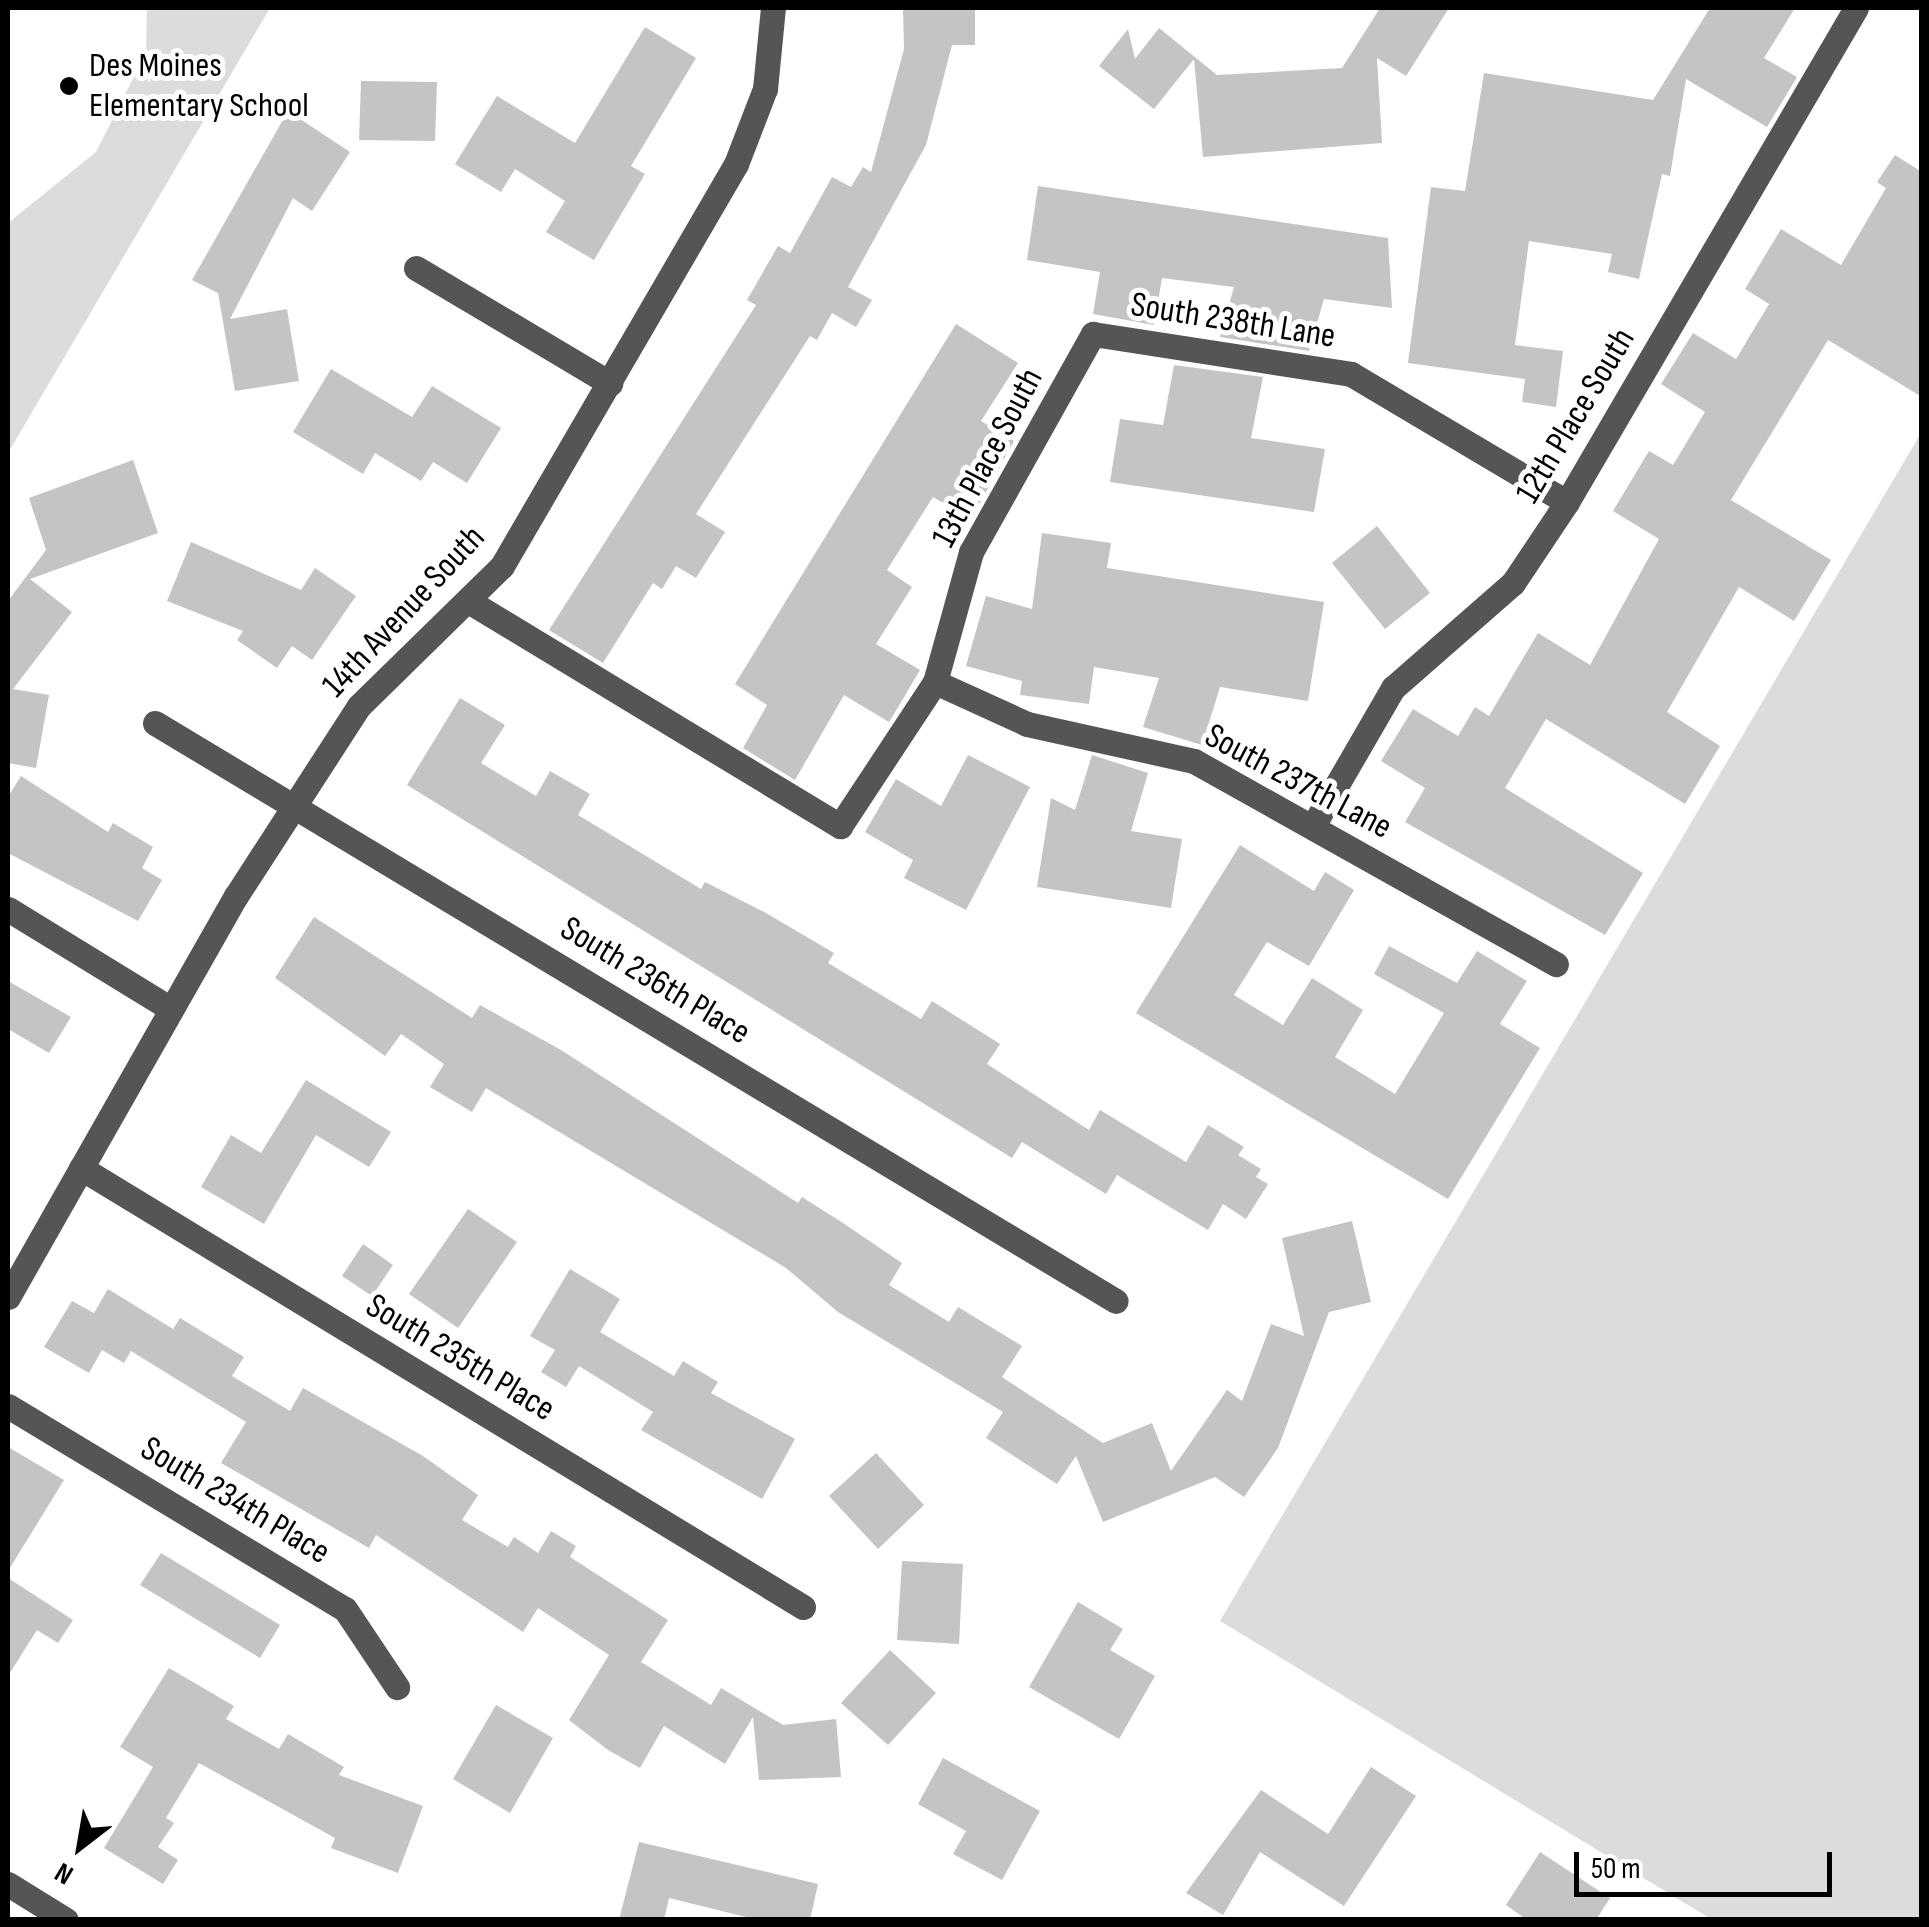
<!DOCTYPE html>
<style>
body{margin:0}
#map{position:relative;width:1929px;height:1927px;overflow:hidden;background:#fff;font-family:"Sofia Sans Condensed",sans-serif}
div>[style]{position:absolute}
.green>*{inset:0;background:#dcdcdc}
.building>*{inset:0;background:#c4c4c4}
.minor>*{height:25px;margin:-12.5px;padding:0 12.5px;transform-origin:12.5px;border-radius:12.5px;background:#555}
.dots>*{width:28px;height:28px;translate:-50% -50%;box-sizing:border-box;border:5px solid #fff;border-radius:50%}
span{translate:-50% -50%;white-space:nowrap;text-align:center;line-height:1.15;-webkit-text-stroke:10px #fff;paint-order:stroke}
.poi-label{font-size:35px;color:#000}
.left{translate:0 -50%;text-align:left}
.street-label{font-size:35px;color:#000}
.frame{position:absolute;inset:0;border:10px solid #000;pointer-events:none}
.north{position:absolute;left:30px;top:1797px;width:100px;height:100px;-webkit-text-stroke:8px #fff;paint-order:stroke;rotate:211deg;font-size:28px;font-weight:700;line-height:40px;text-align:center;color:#000}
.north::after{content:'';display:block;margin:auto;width:35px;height:45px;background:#000;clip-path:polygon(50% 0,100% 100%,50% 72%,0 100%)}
.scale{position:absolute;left:1574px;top:1852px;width:258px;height:45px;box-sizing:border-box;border:5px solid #000;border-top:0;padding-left:12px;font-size:30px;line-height:35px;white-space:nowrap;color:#000;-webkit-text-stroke:8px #fff;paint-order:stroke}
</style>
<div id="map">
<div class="green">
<i style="clip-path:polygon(147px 8px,270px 8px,8px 453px,8px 223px,96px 152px,146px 53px)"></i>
<i style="clip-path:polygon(1921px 433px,1921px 1919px,1711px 1919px,1220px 1621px)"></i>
</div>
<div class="building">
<i style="clip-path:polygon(903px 8px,975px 8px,975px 45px,952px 45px,926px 145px,848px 287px,872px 300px,856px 327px,832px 313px,817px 340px,810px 336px,696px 514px,725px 532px,696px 578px,676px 566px,662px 589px,653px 583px,603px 663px,549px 630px,756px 305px,747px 300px,778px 246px,790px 253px,832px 177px,851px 187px,863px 167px,871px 172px,904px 49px)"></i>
<i style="clip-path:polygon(1380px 8px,1449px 8px,1406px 76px,1377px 58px,1382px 143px,1203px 157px,1194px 59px,1154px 109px,1099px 66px,1128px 29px,1135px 59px,1159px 28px,1217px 75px,1342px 68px)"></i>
<i style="clip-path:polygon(1710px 8px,1795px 8px,1764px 58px,1797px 77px,1767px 127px,1686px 79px,1670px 176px,1662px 174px,1639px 279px,1608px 272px,1612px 254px,1529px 241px,1515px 345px,1563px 351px,1556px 407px,1522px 402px,1525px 379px,1408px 363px,1431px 187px,1465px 191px,1484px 73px,1653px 100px)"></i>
<i style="clip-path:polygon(645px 27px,696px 58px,631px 166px,645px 174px,594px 260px,546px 232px,565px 201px,515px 169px,501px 192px,455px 164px,497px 96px,575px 143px)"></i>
<i style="clip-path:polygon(361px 81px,437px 82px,435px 141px,359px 140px)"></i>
<i style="clip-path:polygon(288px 111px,350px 152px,312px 211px,293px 198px,230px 319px,287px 309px,299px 381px,235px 391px,218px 293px,192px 280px)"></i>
<i style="clip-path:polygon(1895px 155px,1922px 172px,1922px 397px,1828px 340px,1731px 500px,1831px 560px,1794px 621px,1739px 587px,1667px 712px,1720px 746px,1685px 804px,1546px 719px,1505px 788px,1643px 873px,1605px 935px,1405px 822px,1425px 788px,1381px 761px,1413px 709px,1458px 736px,1475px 707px,1489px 716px,1538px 633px,1590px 665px,1659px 539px,1613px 511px,1649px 451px,1673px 465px,1705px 412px,1661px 384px,1693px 333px,1736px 359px,1769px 304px,1745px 289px,1781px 229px,1841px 265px,1886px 188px,1877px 182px)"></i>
<i style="clip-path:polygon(1038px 186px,1388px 238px,1392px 308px,1324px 299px,1309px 351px,1220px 337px,1234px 287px,1162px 278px,1154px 325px,1093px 314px,1100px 272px,1027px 260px)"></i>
<i style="clip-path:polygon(956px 324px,1018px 363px,981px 421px,1014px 441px,971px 519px,933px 497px,887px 570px,912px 587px,876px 644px,920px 670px,894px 714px,889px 722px,844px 695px,795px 780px,743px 748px,767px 705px,735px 684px)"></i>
<i style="clip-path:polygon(1174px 365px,1263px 377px,1251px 438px,1325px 449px,1314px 512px,1110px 482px,1120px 419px,1163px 425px)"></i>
<i style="clip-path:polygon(331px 369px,412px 417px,432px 386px,501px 428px,467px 483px,433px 462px,421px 481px,375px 453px,363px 474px,293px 432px)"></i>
<i style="clip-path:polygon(133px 460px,158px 533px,30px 579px,72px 612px,13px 689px,49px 695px,36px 768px,8px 763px,8px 601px,46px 550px,29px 498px)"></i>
<i style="clip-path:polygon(1377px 526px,1430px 593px,1385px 629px,1332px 563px)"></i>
<i style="clip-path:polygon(1042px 533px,1111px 543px,1107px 568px,1324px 602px,1308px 701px,1220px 687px,1202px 745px,1143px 727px,1159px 678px,1094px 667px,1089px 704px,1020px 695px,1022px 681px,966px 666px,986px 596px,1032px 609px)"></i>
<i style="clip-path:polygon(191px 542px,301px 590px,315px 568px,356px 596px,312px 660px,292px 646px,277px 668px,237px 640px,243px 631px,167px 601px)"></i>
<i style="clip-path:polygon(460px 698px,505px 725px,481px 763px,536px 796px,550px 771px,590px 794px,578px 815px,701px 889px,705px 882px,766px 913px,834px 953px,828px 963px,921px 1019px,932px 1001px,1000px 1044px,987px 1064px,1089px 1130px,1100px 1110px,1186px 1162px,1208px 1125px,1244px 1147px,1238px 1155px,1261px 1169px,1256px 1177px,1268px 1184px,1246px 1219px,1223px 1204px,1208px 1230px,1117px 1175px,1106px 1194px,1022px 1142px,1012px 1158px,407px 785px)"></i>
<i style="clip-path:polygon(968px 755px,1030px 787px,966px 910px,904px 878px,913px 860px,865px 832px,896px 779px,941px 806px)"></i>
<i style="clip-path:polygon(1092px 755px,1148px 773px,1131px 831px,1182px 839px,1171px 908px,1037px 887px,1051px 798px,1075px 810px)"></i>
<i style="clip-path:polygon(21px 776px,108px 832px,113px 823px,153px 847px,142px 868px,162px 880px,138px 921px,8px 853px,8px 797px)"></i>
<i style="clip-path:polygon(1240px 845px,1314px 891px,1325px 872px,1354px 890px,1309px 966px,1267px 942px,1234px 995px,1283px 1025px,1312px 978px,1363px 1010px,1335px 1057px,1395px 1094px,1444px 1013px,1374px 974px,1389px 946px,1457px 983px,1477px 951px,1527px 981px,1500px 1024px,1540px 1048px,1448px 1199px,1136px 1013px)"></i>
<i style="clip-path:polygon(314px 917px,472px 1018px,480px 1005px,561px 1050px,798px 1203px,802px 1197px,843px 1223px,902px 1263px,889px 1285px,949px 1322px,958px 1307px,1022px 1346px,1002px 1377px,1103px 1443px,1152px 1423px,1171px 1471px,1227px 1390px,1242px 1401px,1271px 1324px,1304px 1336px,1282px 1238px,1352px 1221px,1371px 1302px,1329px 1312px,1278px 1448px,1244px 1497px,1215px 1477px,1103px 1522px,1076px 1456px,1057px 1484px,986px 1438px,1003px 1412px,838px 1312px,786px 1268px,486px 1088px,472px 1112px,430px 1087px,444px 1064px,401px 1034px,385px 1056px,275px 978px)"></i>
<i style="clip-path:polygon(8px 981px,71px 1017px,49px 1053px,8px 1029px)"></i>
<i style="clip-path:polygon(306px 1080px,391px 1132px,369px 1167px,316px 1135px,264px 1224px,201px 1187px,231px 1135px,261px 1153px)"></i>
<i style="clip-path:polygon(468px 1209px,517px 1242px,458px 1328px,409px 1294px)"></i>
<i style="clip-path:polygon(363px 1244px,393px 1265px,372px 1296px,342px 1276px)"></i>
<i style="clip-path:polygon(570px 1269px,620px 1299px,600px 1332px,674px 1376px,683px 1361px,718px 1382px,711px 1393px,795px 1439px,762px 1499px,641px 1430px,653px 1412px,579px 1366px,566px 1387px,541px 1372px,555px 1350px,530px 1336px)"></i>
<i style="clip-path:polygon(108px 1289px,173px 1329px,180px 1318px,244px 1357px,232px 1376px,290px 1411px,303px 1388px,423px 1456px,478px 1495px,462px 1520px,508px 1547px,514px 1537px,538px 1553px,551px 1531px,576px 1546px,570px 1557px,668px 1620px,641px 1662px,711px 1705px,721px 1688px,783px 1725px,836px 1719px,841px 1777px,759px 1780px,753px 1717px,725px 1764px,664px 1726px,640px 1768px,608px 1750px,569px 1720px,609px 1655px,538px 1608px,523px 1632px,376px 1535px,369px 1548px,221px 1463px,246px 1422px,131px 1351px,124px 1363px,102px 1350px,89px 1373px,44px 1347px,72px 1301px,94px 1313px)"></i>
<i style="clip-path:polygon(8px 1447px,64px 1480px,8px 1571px)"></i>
<i style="clip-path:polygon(876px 1453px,924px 1505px,878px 1549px,829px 1496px)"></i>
<i style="clip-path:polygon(161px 1553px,280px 1625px,260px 1658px,140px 1585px)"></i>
<i style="clip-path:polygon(902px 1561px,963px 1564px,959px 1644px,897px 1640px)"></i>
<i style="clip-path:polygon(8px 1578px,73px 1620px,58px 1643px,37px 1630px,8px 1676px)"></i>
<i style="clip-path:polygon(1078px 1602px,1123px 1629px,1110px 1650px,1155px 1676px,1119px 1739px,1029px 1687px)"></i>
<i style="clip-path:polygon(890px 1650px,936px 1693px,888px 1745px,841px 1703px)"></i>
<i style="clip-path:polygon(169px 1668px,234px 1706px,226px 1719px,279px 1749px,288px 1734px,344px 1767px,339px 1775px,423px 1806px,398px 1873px,331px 1848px,335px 1838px,199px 1763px,166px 1818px,174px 1823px,158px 1847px,178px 1860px,163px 1884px,104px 1848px,153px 1767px,120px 1747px)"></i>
<i style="clip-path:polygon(496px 1705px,553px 1738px,510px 1813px,453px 1779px)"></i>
<i style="clip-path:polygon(943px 1758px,1040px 1811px,1002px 1880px,953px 1854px,966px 1831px,918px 1804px)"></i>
<i style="clip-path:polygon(1371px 1767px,1416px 1796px,1344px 1906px,1260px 1852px,1223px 1915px,1186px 1893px,1261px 1790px,1328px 1834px)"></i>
<i style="clip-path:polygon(639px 1842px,818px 1884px,810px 1920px,758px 1920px,669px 1898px,664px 1920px,619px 1920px)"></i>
<i style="clip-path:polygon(1540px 1852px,1610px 1898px,1596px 1920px,1527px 1920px,1506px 1905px)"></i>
</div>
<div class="minor">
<i style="left:416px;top:268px;width:226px;rotate:30.7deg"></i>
<i style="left:470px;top:602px;width:433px;rotate:31.2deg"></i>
<i style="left:840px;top:826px;width:173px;rotate:-56.6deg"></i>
<i style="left:935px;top:682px;width:135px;rotate:-74.5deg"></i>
<i style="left:971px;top:552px;width:250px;rotate:-60.8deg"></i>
<i style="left:1093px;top:334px;width:261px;rotate:8.8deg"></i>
<i style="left:1351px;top:374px;width:251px;rotate:30.7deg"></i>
<i style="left:935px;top:682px;width:101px;rotate:24.5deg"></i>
<i style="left:1027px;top:724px;width:171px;rotate:12.5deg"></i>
<i style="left:1194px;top:761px;width:415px;rotate:29.3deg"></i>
<i style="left:155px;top:723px;width:1121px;rotate:31.03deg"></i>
<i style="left:1313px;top:826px;width:160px;rotate:-59.9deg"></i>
<i style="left:1393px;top:688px;width:159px;rotate:-41.2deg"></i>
<i style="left:1513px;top:583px;width:97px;rotate:-56.3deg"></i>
<i style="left:1567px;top:502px;width:572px;rotate:-59.67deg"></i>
<i style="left:8px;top:909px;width:191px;rotate:31.5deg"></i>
<i style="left:81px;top:1168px;width:845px;rotate:31.3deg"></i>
<i style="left:8px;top:1297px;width:461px;rotate:-60.4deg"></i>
<i style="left:236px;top:896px;width:226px;rotate:-57.1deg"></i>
<i style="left:359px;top:706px;width:200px;rotate:-44.4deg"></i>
<i style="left:502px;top:566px;width:465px;rotate:-59.8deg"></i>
<i style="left:736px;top:164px;width:80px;rotate:-68.9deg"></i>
<i style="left:765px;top:89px;width:81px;rotate:-84.4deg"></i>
<i style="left:8px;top:1406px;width:393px;rotate:31.1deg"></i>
<i style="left:345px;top:1609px;width:94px;rotate:56.3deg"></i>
<i style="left:8px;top:1884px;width:68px;rotate:31.8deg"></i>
</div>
<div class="dots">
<i style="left:69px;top:86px;background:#000"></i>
</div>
<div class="poi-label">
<span class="left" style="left:89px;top:86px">Des Moines<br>Elementary School</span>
</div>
<div class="street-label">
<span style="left:1233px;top:321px;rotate:9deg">South 238th Lane</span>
<span style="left:1576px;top:416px;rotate:-59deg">12th Place South</span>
<span style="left:988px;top:458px;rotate:-62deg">13th Place South</span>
<span style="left:404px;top:612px;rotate:-47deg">14th Avenue South</span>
<span style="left:1298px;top:782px;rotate:28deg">South 237th Lane</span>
<span style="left:655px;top:981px;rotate:31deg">South 236th Place</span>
<span style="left:460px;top:1358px;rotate:31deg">South 235th Place</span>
<span style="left:235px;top:1501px;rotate:31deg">South 234th Place</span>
</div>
<div class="frame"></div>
<div class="north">N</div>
<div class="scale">50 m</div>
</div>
